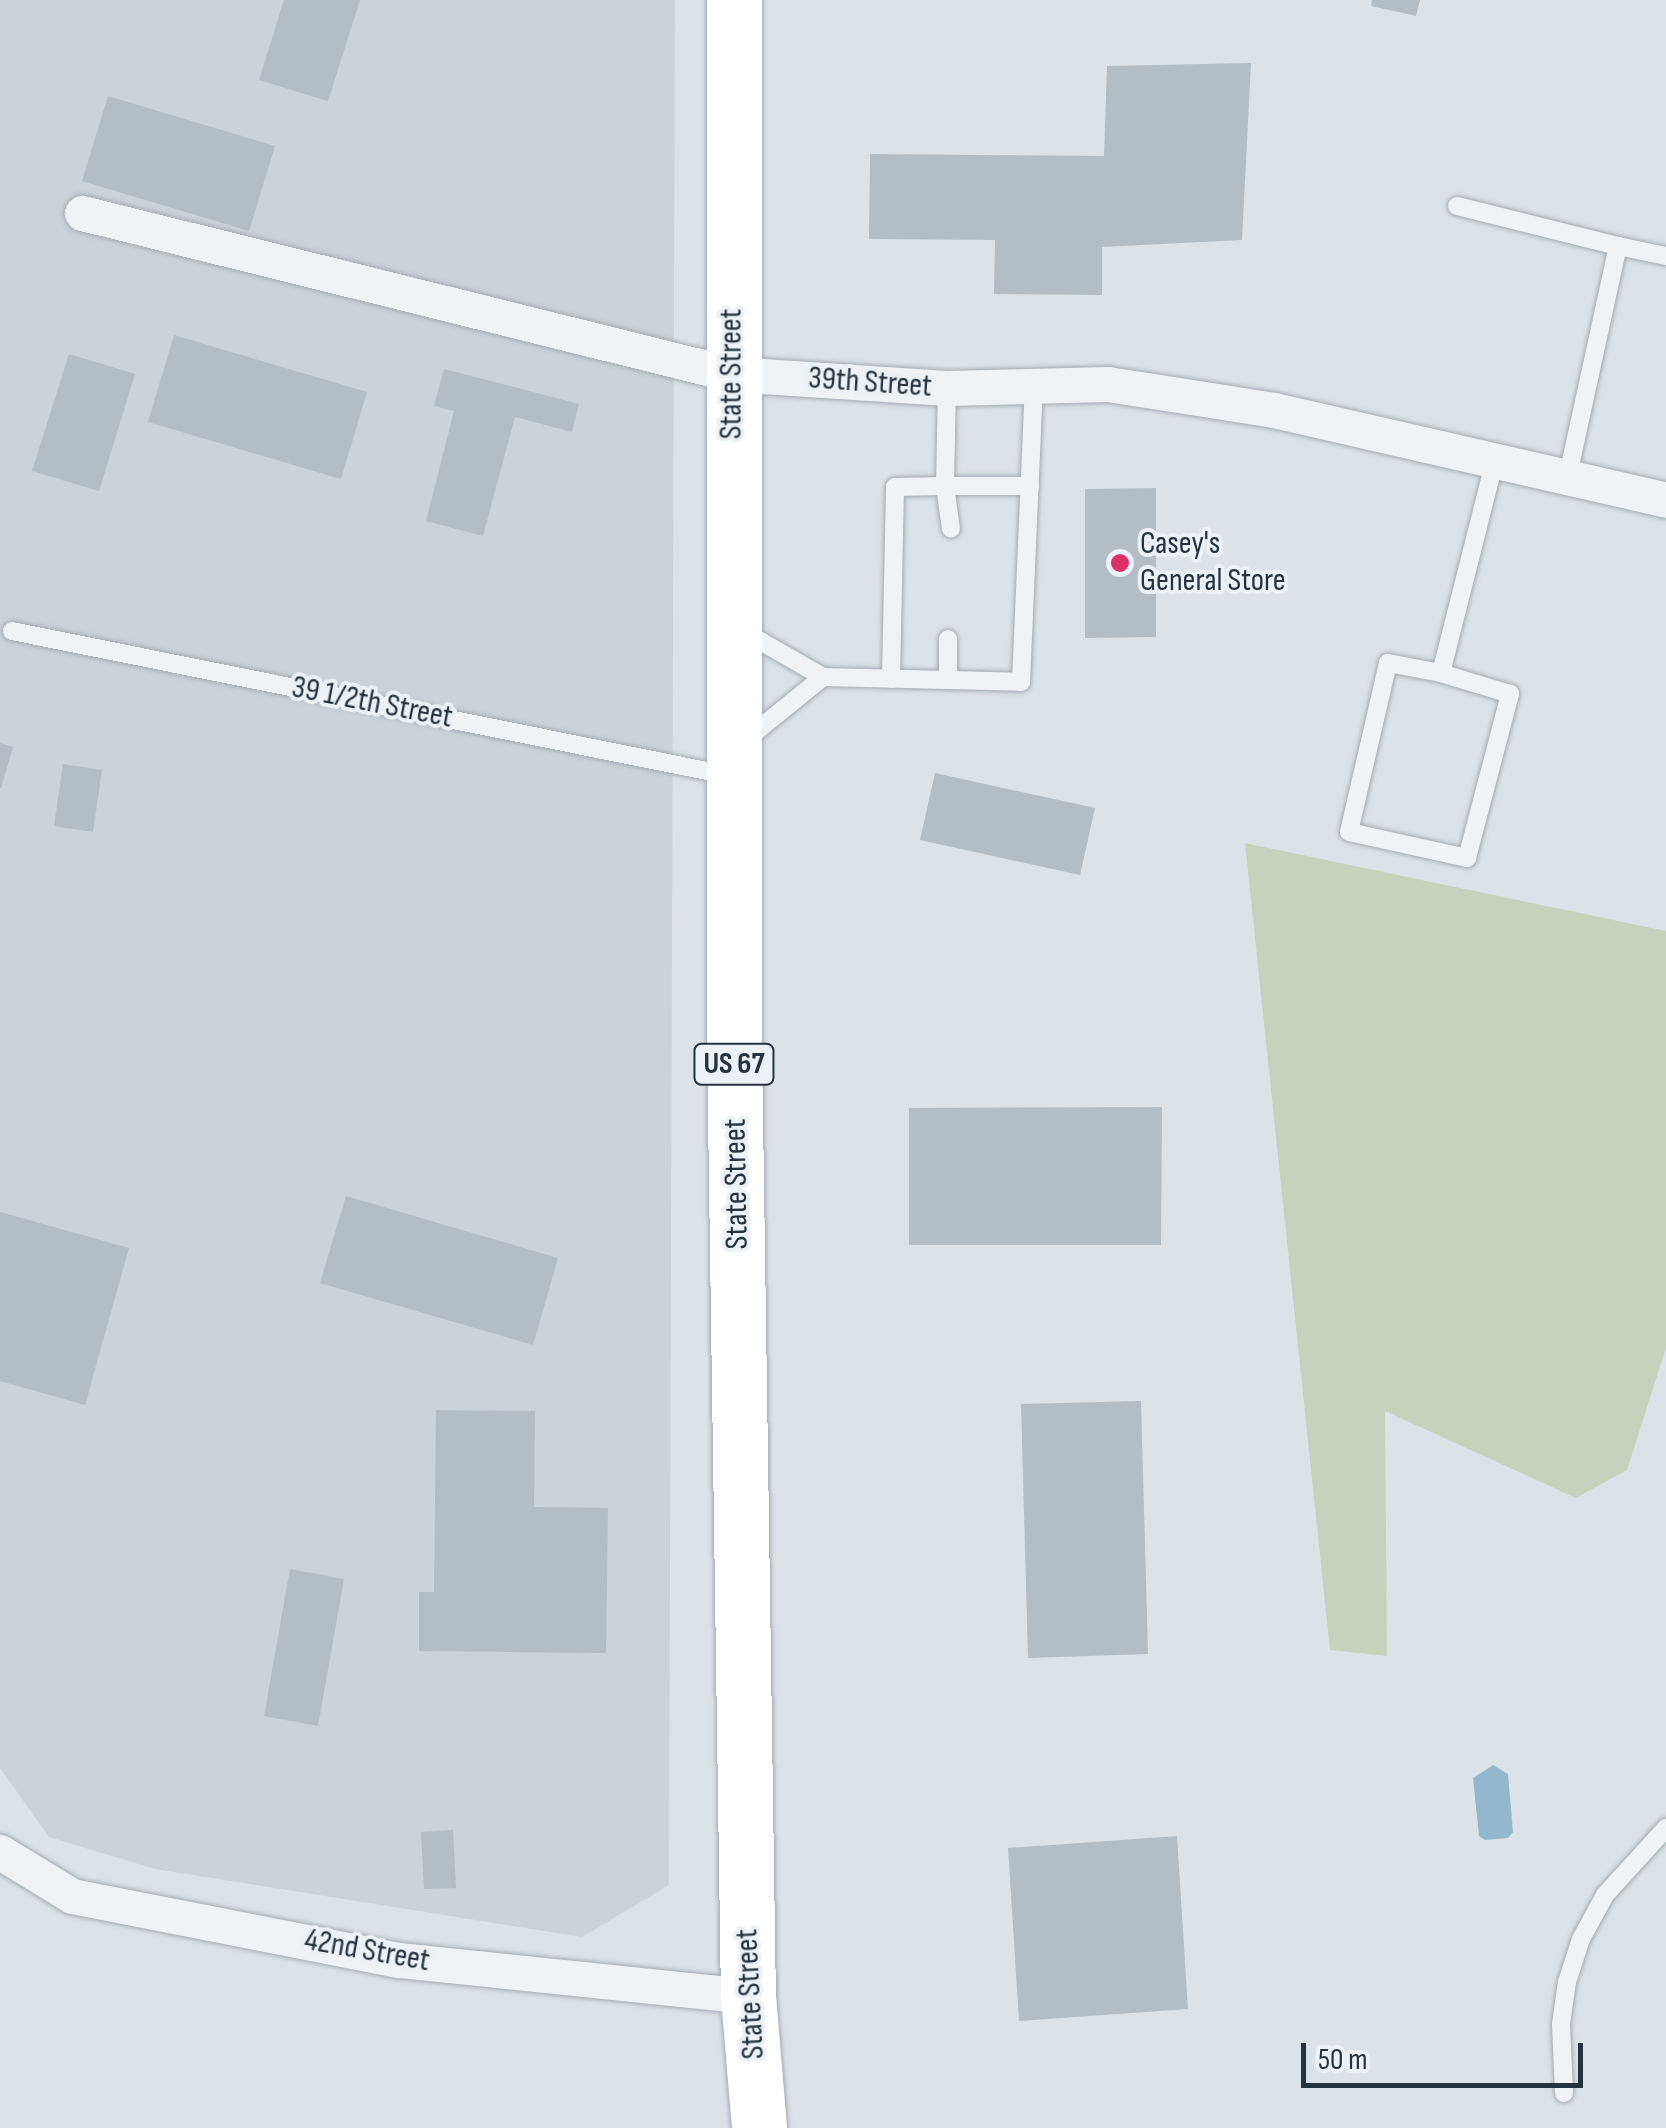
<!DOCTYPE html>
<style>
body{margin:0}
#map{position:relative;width:1666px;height:2128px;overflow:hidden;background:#dce3e8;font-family:"Sofia Sans Condensed",sans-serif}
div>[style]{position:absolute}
.built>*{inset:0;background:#cad2da}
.green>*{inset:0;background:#c6d3bc}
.water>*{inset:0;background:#93b8cd}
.building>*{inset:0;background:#b3bdc5}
.roads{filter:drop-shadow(0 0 2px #a1abb2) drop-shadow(0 0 2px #a1abb2)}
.lane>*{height:18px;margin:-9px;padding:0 9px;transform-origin:9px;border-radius:9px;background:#eff3f6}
.street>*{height:35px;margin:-17.5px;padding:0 17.5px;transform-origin:17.5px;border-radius:17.5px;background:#eff3f6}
.primary>*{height:55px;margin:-27.5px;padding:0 27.5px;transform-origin:27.5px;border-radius:27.5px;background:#fff}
.dots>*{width:28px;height:28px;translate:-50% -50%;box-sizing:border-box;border:5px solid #ecf1f6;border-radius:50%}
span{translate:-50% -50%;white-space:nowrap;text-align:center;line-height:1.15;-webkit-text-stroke:8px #ecf1f6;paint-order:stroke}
.shield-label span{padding:2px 8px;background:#ecf1f6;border:2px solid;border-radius:8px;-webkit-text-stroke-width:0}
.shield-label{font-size:30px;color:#243340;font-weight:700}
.street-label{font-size:32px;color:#243340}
.poi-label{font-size:32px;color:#243340}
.left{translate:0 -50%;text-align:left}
.scale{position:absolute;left:1301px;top:2043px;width:282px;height:45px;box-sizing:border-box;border:5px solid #243340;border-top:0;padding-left:12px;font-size:30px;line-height:35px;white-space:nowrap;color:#243340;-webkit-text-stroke:8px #ecf1f6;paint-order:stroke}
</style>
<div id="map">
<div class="built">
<i style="clip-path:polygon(0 0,675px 0,669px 1885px,582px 1937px,155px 1869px,49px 1837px,0 1768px)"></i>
</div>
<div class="green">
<i style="clip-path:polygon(1245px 843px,1666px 931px,1666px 1348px,1627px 1470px,1576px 1498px,1385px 1411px,1387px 1656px,1330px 1650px)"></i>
</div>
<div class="water">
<i style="clip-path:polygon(1493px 1765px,1508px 1774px,1513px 1832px,1508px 1838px,1485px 1840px,1479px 1836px,1473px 1778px)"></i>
</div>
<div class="building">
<i style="clip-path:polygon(284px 0,360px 0,328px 101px,259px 80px)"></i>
<i style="clip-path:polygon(1372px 0,1420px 0,1416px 16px,1371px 6px)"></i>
<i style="clip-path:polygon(1251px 63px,1242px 240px,1102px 247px,1102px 295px,994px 294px,995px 240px,869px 239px,870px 154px,1104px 156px,1107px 66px)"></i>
<i style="clip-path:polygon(108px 96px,275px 146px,249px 231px,82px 181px)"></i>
<i style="clip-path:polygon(174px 335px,367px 392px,341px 479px,148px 422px)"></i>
<i style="clip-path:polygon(69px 354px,135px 374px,99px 491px,32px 471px)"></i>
<i style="clip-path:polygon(444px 369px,579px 404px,572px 432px,515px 417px,483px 536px,426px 521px,454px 411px,434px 406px)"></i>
<i style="clip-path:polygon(1156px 488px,1156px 637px,1085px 638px,1085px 489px)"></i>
<i style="clip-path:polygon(0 743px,13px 747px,1px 788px,0 788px)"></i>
<i style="clip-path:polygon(63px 764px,102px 770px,93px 832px,54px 826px)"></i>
<i style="clip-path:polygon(935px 773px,1095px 808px,1080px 875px,920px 840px)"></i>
<i style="clip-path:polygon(1162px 1107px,1161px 1245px,909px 1245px,909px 1108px)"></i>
<i style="clip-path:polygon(346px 1196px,558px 1258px,533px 1345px,320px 1283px)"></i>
<i style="clip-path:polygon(0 1212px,129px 1248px,85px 1405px,0 1381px)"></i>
<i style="clip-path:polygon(1141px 1401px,1148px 1654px,1028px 1658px,1021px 1404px)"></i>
<i style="clip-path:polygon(436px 1410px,535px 1411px,534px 1507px,608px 1508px,606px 1653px,419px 1651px,419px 1592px,434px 1592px)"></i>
<i style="clip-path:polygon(290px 1569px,344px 1579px,318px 1726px,264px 1716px)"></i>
<i style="clip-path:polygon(453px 1830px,456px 1888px,424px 1889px,421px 1832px)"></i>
<i style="clip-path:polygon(1177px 1836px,1188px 2009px,1019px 2021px,1008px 1848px)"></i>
</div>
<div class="roads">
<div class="lane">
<i style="left:1457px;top:206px;width:166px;rotate:14deg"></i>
<i style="left:947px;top:388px;width:98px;rotate:91.2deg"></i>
<i style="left:945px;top:486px;width:85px"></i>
<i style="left:1568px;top:475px;width:234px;rotate:-77.7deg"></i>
<i style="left:1618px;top:246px;width:49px;rotate:11.8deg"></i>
<i style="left:12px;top:631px;width:729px;rotate:11.39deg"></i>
<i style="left:743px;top:631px;width:92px;rotate:29.9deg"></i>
<i style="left:823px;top:677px;width:102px;rotate:141deg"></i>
<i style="left:948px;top:639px;width:41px;rotate:90deg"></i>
<i style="left:1441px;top:673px;width:54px;rotate:-169.3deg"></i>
<i style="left:1388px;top:663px;width:173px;rotate:103deg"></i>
<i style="left:1349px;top:832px;width:121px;rotate:12.4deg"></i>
<i style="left:1467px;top:858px;width:170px;rotate:-75.3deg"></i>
<i style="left:1510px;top:694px;width:72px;rotate:-163.1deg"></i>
<i style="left:1441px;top:673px;width:220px;rotate:-75.8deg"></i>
<i style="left:823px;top:677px;width:198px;rotate:1.4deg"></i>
<i style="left:1021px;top:682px;width:296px;rotate:-87.5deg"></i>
<i style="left:891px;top:679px;width:192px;rotate:-88.8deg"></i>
<i style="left:895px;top:487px;width:50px;rotate:-1.1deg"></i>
<i style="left:945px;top:486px;width:43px;rotate:82.1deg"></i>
<i style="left:1564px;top:2093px;width:69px;rotate:-92.5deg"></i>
<i style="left:1561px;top:2024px;width:42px;rotate:-81.9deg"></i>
<i style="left:1567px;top:1982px;width:45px;rotate:-72deg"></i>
<i style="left:1581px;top:1939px;width:50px;rotate:-61.4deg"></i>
<i style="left:1605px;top:1895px;width:91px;rotate:-47.7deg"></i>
</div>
<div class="street">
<i style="left:82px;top:213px;width:669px;rotate:13.93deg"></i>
<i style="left:731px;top:374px;width:216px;rotate:3.7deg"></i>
<i style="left:947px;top:388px;width:161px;rotate:-1.4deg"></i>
<i style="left:1108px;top:384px;width:168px;rotate:8.9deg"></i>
<i style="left:1274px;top:410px;width:402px;rotate:12.9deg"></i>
<i style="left:0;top:1852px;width:84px;rotate:31.4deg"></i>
<i style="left:72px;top:1896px;width:333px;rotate:11.1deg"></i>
<i style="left:399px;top:1960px;width:351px;rotate:5.9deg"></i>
</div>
<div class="primary">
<i style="left:734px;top:0;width:1046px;rotate:90deg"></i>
<i style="left:734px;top:1046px;width:950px;rotate:89.16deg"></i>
<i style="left:748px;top:1996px;width:132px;rotate:85.2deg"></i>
</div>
</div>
<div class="dots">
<i style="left:1120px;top:563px;background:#dc3267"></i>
</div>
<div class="shield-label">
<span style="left:734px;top:1064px">US 67</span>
</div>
<div class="street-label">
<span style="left:732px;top:374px;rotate:-90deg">State Street</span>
<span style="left:870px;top:383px;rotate:4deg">39th Street</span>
<span style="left:372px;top:703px;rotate:11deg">39 1/2th Street</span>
<span style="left:737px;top:1184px;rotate:-91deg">State Street</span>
<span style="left:367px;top:1951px;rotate:10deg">42nd Street</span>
<span style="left:751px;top:1994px;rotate:-93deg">State Street</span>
</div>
<div class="poi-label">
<span class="left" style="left:1140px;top:563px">Casey's<br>General Store</span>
</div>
<div class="scale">50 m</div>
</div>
